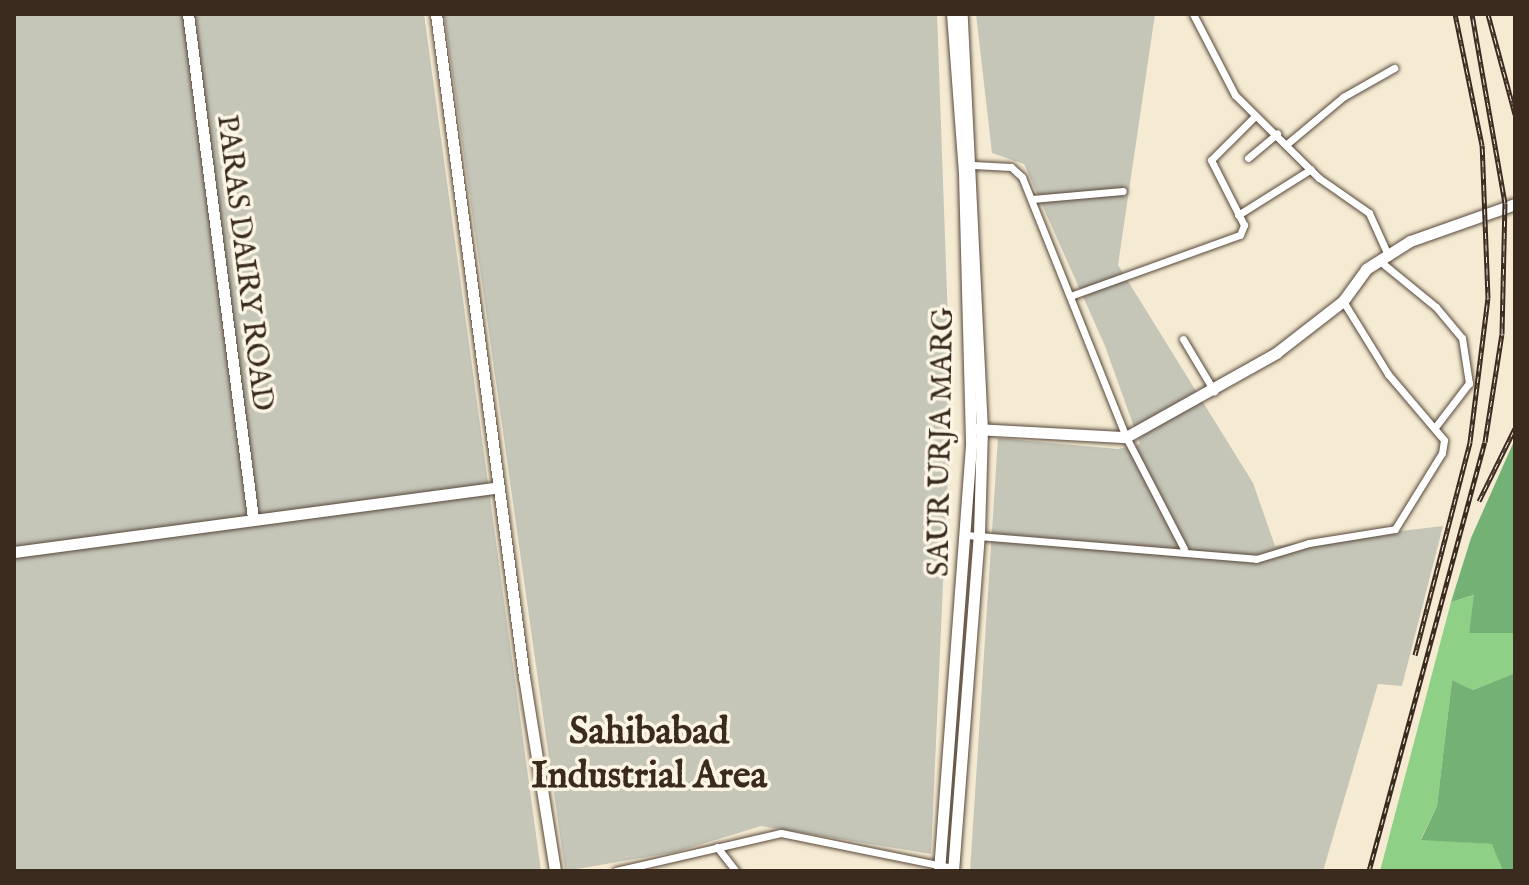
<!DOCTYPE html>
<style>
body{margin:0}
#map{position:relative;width:1529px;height:885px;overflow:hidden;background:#f5ebd3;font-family:"IM FELL English",serif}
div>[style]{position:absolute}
.industrial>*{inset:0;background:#c5c5b8}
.green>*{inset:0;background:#8fd087}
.forest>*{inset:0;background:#73b274}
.roads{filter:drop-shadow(0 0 2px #574739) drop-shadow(0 0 2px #574739)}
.street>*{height:7px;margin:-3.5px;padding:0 3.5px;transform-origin:3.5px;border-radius:3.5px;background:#fff}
.secondary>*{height:11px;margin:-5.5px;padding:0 5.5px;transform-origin:5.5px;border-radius:5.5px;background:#fff}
.rail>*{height:5px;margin-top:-2.5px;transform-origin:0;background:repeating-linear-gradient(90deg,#fcf5e5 0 6px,#3b2a1e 0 12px);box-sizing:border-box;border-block:2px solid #3b2a1e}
span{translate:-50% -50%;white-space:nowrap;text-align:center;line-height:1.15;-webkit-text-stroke:7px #fcf5e5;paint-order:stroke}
.street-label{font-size:30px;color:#3b2a1e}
.district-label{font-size:38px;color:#3b2a1e;font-weight:700}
.frame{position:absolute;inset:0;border:16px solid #3b2a1e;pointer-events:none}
</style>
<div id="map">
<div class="industrial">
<i style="clip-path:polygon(14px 14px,424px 14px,541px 871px,14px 871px)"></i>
<i style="clip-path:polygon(444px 14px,937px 14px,951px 406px,931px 854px,761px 826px,676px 852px,565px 871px)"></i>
<i style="clip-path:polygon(976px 14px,1155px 14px,1118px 265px,1253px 483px,1275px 546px,1443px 526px,1402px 686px,1378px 684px,1323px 871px,970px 871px,998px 438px,1118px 449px,1140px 444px,1105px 346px,1024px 164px,992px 153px)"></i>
</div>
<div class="green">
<i style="clip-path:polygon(1475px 595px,1469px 633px,1515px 633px,1515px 673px,1473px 690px,1452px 680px,1437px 806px,1421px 839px,1493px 844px,1503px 871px,1380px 871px,1451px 602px)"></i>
</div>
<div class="forest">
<i style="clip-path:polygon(1515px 439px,1515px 633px,1469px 633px,1474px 595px,1451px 602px,1471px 538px)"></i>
<i style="clip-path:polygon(1515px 673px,1515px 871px,1503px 871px,1492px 844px,1421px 840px,1437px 806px,1452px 680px,1473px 690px)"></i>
</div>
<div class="roads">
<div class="street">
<i style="left:1193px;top:14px;width:91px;rotate:62.6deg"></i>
<i style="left:1235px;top:95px;width:118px;rotate:44.7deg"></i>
<i style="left:1319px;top:178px;width:61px;rotate:35deg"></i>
<i style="left:1369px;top:213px;width:48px;rotate:65.6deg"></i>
<i style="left:1288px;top:143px;width:72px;rotate:-39.9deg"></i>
<i style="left:1343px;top:97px;width:59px;rotate:-29.6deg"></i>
<i style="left:1248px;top:158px;width:38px;rotate:-40deg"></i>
<i style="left:973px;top:165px;width:38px;rotate:3deg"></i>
<i style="left:1011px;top:167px;width:15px;rotate:42deg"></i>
<i style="left:1022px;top:177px;width:280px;rotate:68.2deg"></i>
<i style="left:1126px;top:437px;width:126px;rotate:62.6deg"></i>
<i style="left:1032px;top:199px;width:91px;rotate:-5deg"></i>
<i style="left:1238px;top:215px;width:86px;rotate:-32.2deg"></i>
<i style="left:1381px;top:262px;width:71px;rotate:39.3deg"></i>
<i style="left:1436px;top:307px;width:40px;rotate:50deg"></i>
<i style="left:1462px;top:338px;width:46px;rotate:81.2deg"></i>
<i style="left:1469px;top:383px;width:54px;rotate:127.5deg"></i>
<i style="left:1073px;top:295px;width:177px;rotate:-19.8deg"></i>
<i style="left:1240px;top:235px;width:11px;rotate:-68deg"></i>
<i style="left:1244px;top:225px;width:73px;rotate:-116.9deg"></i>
<i style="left:1211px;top:160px;width:62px;rotate:-45deg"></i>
<i style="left:1183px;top:339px;width:61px;rotate:59.2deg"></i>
<i style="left:966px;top:535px;width:291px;rotate:4.7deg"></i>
<i style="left:1256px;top:559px;width:55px;rotate:-16.8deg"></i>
<i style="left:1309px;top:543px;width:87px;rotate:-9.2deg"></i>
<i style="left:1395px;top:529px;width:89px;rotate:-58.3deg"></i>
<i style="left:1442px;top:453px;width:13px;rotate:-81deg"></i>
<i style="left:1444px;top:440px;width:87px;rotate:-130.3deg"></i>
<i style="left:1388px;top:374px;width:86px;rotate:-121.7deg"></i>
<i style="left:717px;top:847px;width:31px;rotate:52deg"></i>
<i style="left:616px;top:871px;width:169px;rotate:-13deg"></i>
<i style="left:781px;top:833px;width:176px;rotate:11.5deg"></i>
</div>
<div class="secondary">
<i style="left:188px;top:14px;width:508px;rotate:82.65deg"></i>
<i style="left:436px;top:14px;width:669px;rotate:82.44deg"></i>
<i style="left:524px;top:677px;width:196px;rotate:80.9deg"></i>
<i style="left:976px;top:429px;width:150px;rotate:3.1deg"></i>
<i style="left:1126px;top:437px;width:172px;rotate:-29.2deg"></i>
<i style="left:1276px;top:353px;width:85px;rotate:-37.8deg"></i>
<i style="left:1343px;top:301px;width:39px;rotate:-54deg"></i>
<i style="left:1366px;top:269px;width:52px;rotate:-32.5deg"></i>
<i style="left:1410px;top:241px;width:111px;rotate:-19.4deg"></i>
<i style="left:14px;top:552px;width:488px;rotate:-7.6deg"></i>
<i style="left:939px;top:871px;width:431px;rotate:-85.7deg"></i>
<i style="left:971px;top:441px;width:268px;rotate:-91.5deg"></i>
<i style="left:964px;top:173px;width:159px;rotate:-94.3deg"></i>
<i style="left:953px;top:871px;width:337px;rotate:-85.6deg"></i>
<i style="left:979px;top:535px;width:105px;rotate:-88.4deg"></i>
<i style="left:982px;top:430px;width:416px;rotate:-92.8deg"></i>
</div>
</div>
<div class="rail">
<i style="left:1488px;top:14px;width:104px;rotate:74.9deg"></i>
<i style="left:1479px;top:501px;width:81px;rotate:-63.7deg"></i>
<i style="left:1415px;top:655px;width:220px;rotate:-75.5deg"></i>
<i style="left:1470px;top:442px;width:145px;rotate:-82.9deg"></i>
<i style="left:1488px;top:298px;width:153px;rotate:-92.2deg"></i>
<i style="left:1482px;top:145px;width:134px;rotate:-101.6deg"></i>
<i style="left:1369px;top:871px;width:444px;rotate:-74.9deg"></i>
<i style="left:1485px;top:442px;width:109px;rotate:-81.1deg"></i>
<i style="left:1502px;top:334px;width:131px;rotate:-88.7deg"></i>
<i style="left:1505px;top:203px;width:192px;rotate:-99.9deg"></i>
</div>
<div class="street-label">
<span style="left:244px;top:263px;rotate:83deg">PARAS DAIRY ROAD</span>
<span style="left:942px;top:442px;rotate:-89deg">SAUR URJA MARG</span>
</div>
<div class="district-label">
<span style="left:649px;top:756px">Sahibabad<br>Industrial Area</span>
</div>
<div class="frame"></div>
</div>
